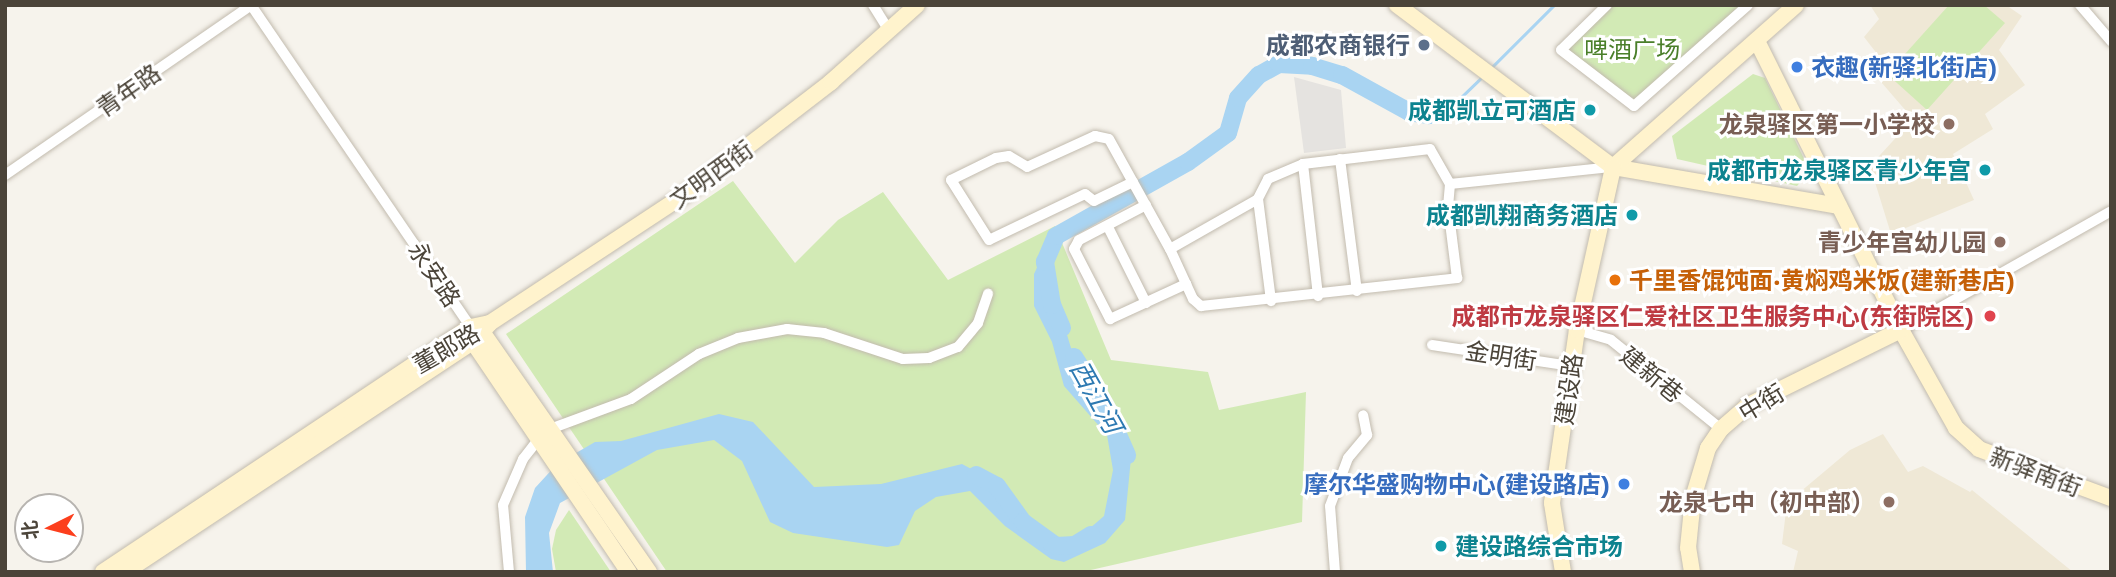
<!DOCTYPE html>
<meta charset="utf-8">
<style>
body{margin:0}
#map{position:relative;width:2116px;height:577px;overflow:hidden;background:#f6f3ec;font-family:"Golos Text","Noto Sans SC",sans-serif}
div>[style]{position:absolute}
.education>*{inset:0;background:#efe8d6}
.green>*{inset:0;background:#d2eab5}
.parking>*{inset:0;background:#e5e3e0}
.water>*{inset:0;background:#a9d4f2}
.stream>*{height:2.5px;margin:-1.25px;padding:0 1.25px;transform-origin:1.25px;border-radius:1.25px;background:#a9d4f2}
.river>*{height:18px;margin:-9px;padding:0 9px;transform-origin:9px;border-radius:9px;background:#a9d4f2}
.roads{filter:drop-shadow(0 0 2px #c2bbae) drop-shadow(0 0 2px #c2bbae)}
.street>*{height:10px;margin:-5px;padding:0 5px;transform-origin:5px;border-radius:5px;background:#fff}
.secondary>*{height:16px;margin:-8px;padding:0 8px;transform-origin:8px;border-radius:8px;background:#fff3cd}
.dots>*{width:19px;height:19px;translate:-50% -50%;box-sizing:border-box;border:4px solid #fff;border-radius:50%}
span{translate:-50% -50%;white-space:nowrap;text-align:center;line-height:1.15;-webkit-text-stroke:6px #fff;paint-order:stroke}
.service-label{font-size:24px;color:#4e5e75;font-weight:700}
.right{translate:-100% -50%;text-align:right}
.park-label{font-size:24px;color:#4a7f2a}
.shop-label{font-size:24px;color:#366cbe;font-weight:700}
.left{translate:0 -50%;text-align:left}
.street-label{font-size:24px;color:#4b4439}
.culture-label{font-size:24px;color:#0d838f;font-weight:700}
.education-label{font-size:24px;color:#785e54;font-weight:700}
.food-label{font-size:24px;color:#c56008;font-weight:700}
.health-label{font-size:24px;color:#be3a42;font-weight:700}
.water-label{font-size:26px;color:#2e7ab2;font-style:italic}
.frame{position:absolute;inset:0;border:7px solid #4b4439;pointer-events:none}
.north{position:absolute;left:14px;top:493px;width:70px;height:70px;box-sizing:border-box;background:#fff;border:2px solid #b7b4b0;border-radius:50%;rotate:264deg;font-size:19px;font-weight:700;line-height:28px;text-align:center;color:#4b4439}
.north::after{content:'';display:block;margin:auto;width:24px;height:32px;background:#fc3f1d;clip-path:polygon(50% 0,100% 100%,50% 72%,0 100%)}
</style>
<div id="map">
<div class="education">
<i style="clip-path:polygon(1870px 5px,2006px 5px,2022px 16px,1999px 50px,2025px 85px,1985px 114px,1993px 129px,1953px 154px,1974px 200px,1891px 234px,1870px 166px,1913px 119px,1875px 75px,1885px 64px,1864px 37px,1879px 19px)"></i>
<i style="clip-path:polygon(1883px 434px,1908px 472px,1923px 466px,1970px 492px,1972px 490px,2073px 572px,1793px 572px,1798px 551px,1782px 544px,1787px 503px,1850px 450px)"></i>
</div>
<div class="green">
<i style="clip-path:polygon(1607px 5px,1748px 5px,1634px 106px,1561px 50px)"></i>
<i style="clip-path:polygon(1949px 5px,1984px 5px,2005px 23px,1927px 110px,1887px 74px)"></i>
<i style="clip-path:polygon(1753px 74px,1765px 78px,1810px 171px,1797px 186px,1677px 159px,1672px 136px)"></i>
<i style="clip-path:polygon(733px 181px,795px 263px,838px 220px,883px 192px,948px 280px,1055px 226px,1111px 360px,1208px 372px,1219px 410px,1306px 392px,1302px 522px,1082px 572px,667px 572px,506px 334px)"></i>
<i style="clip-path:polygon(569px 510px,611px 572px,556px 572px,552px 549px,556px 530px)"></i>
</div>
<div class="parking">
<i style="clip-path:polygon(1294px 77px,1341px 90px,1346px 148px,1304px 153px)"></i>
</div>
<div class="water">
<i style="clip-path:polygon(1043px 255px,1047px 300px,1062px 318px,1074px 358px,1131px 458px,1125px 520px,1105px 543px,1064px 562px,1051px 559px,1005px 526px,970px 491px,936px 497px,915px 511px,899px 545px,887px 547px,793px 533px,770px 522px,742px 461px,714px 440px,657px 450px,560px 503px,549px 533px,553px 572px,526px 572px,525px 517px,535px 488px,557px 464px,595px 442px,621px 441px,719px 414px,753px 422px,814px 487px,881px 484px,962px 464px,990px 479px,1014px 514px,1067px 548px,1104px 516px,1113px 470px,1107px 435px,1064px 386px,1052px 342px,1034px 306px,1034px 274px)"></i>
</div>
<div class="stream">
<i style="left:1492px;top:67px;width:88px;rotate:-45deg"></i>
<i style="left:1452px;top:106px;width:42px;rotate:-44deg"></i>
</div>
<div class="river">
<i style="left:1062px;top:328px;width:25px;rotate:-113deg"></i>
<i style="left:1052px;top:305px;width:44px;rotate:-99.2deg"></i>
<i style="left:1045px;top:262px;width:28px;rotate:-67deg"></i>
<i style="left:1056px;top:236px;width:151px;rotate:-29.3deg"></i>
<i style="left:1188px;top:162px;width:49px;rotate:-35.9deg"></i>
<i style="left:1228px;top:133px;width:36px;rotate:-74deg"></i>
<i style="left:1238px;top:98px;width:31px;rotate:-48deg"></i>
<i style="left:1259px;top:75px;width:23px;rotate:-29deg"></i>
<i style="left:1279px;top:64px;width:33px;rotate:3deg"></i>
<i style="left:1312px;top:66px;width:31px;rotate:17deg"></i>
<i style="left:1342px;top:75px;width:77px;rotate:28.9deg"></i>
<i style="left:1409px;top:112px;width:20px;rotate:9deg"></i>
<i style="left:1429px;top:115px;width:25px;rotate:-21deg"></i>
<i style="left:1074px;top:357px;width:57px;rotate:57.1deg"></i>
<i style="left:1105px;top:405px;width:55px;rotate:66.3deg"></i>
<i style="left:976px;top:475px;width:24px;rotate:28deg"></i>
<i style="left:997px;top:486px;width:44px;rotate:54.2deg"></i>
<i style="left:1023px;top:522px;width:41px;rotate:36deg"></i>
<i style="left:1056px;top:546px;width:19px;rotate:-3deg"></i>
<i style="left:1075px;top:545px;width:19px;rotate:-32deg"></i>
</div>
<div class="roads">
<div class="street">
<i style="left:873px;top:5px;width:31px;rotate:58deg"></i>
<i style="left:1607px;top:5px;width:64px;rotate:135.6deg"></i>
<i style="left:1561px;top:50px;width:92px;rotate:37.5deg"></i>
<i style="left:1634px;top:106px;width:152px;rotate:-41.5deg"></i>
<i style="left:2080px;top:5px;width:48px;rotate:49.3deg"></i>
<i style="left:1340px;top:159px;width:133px;rotate:82.7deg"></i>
<i style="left:1303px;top:164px;width:133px;rotate:83.5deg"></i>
<i style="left:5px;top:175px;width:299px;rotate:-34.6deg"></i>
<i style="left:251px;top:5px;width:390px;rotate:55.7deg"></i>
<i style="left:1133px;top:182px;width:43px;rotate:154deg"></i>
<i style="left:1094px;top:201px;width:11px;rotate:-142deg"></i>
<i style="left:1085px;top:194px;width:106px;rotate:154.4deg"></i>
<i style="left:989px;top:240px;width:71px;rotate:-122.3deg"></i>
<i style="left:951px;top:180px;width:50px;rotate:-26.1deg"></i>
<i style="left:996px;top:158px;width:13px;rotate:-9deg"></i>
<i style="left:1009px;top:156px;width:21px;rotate:31deg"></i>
<i style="left:1027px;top:167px;width:75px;rotate:-24.5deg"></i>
<i style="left:1095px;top:136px;width:14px;rotate:12deg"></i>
<i style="left:1109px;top:139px;width:126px;rotate:61deg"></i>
<i style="left:1170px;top:249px;width:55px;rotate:65.3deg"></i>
<i style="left:1193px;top:299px;width:11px;rotate:41deg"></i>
<i style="left:1201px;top:306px;width:258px;rotate:-6.2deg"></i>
<i style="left:1457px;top:278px;width:72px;rotate:-97.2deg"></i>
<i style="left:1448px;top:207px;width:23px;rotate:-85deg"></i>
<i style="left:1450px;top:184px;width:40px;rotate:-119.7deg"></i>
<i style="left:1430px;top:149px;width:128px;rotate:173.3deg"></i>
<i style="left:1303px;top:164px;width:38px;rotate:157deg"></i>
<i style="left:1268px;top:179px;width:22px;rotate:117deg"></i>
<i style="left:1258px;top:199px;width:101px;rotate:150.4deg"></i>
<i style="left:1450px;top:184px;width:164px;rotate:-6deg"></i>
<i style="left:1258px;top:199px;width:103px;rotate:82.7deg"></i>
<i style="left:1146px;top:205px;width:76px;rotate:152.4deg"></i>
<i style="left:1079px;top:240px;width:10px;rotate:119deg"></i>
<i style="left:1074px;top:249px;width:79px;rotate:62.8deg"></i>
<i style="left:1110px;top:319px;width:84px;rotate:-24.7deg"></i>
<i style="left:1108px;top:227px;width:85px;rotate:63.4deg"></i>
<i style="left:1577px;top:330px;width:35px;rotate:16deg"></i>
<i style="left:1611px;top:340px;width:141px;rotate:39deg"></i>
<i style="left:1901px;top:330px;width:241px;rotate:-29.5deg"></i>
<i style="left:1432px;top:345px;width:141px;rotate:8.6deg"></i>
<i style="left:550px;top:429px;width:86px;rotate:-20.3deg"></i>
<i style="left:631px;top:399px;width:82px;rotate:-33.5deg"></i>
<i style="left:699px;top:354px;width:42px;rotate:-22.3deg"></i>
<i style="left:738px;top:338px;width:50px;rotate:-10.4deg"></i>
<i style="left:787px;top:329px;width:37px;rotate:6deg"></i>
<i style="left:824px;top:333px;width:83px;rotate:18.2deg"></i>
<i style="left:903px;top:359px;width:26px;rotate:-2deg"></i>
<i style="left:929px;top:358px;width:31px;rotate:-21deg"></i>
<i style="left:958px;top:347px;width:31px;rotate:-50deg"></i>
<i style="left:978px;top:323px;width:31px;rotate:-71deg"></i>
<i style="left:509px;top:572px;width:67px;rotate:-95.1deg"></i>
<i style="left:503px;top:505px;width:50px;rotate:-66.5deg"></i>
<i style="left:523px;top:459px;width:24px;rotate:-52deg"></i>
<i style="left:1335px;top:572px;width:66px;rotate:-94.3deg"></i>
<i style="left:1330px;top:506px;width:51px;rotate:-69.4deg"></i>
<i style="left:1348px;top:458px;width:30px;rotate:-50deg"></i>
<i style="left:1367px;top:435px;width:20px;rotate:-101deg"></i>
</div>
<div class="secondary">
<i style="left:1397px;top:5px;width:270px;rotate:36.9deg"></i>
<i style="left:1613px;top:167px;width:229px;rotate:9.8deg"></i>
<i style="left:1757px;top:41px;width:323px;rotate:63.5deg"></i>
<i style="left:1901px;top:330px;width:112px;rotate:60.7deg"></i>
<i style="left:1956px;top:428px;width:31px;rotate:42deg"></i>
<i style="left:1979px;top:449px;width:141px;rotate:20.4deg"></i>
<i style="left:1613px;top:167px;width:244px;rotate:-41.5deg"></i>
<i style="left:476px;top:330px;width:8px;rotate:23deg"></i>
<i style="left:483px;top:333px;width:291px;rotate:55.2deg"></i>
<i style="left:472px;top:333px;width:9px;rotate:84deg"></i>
<i style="left:473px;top:342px;width:278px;rotate:55.9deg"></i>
<i style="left:103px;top:572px;width:442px;rotate:-33.7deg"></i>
<i style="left:471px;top:327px;width:19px;rotate:-12deg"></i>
<i style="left:490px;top:323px;width:236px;rotate:-33.4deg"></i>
<i style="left:687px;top:193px;width:182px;rotate:-37.6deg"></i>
<i style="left:831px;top:82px;width:115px;rotate:-41.8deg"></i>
<i style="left:125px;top:572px;width:417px;rotate:-33.5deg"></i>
<i style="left:473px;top:342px;width:25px;rotate:-48deg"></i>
<i style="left:1563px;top:572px;width:70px;rotate:-99.1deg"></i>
<i style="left:1552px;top:503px;width:175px;rotate:-81.8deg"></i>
<i style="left:1577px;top:330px;width:167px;rotate:-77.5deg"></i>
<i style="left:1692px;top:572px;width:24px;rotate:-99deg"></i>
<i style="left:1688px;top:548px;width:50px;rotate:-84.3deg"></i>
<i style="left:1693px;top:498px;width:52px;rotate:-73.3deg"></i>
<i style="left:1708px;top:448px;width:23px;rotate:-56deg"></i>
<i style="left:1721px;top:429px;width:35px;rotate:-41deg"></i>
<i style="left:1747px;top:406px;width:172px;rotate:-26.3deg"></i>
</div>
</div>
<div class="dots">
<i style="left:1424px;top:45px;background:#5c6f8a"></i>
<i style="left:1797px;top:67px;background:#3f7fe0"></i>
<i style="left:1590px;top:110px;background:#0f9aa8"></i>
<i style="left:1949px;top:124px;background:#8d6e63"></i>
<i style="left:1985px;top:170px;background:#0f9aa8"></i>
<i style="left:1632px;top:215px;background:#0f9aa8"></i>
<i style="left:2000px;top:242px;background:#8d6e63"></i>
<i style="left:1615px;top:280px;background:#e8710a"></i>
<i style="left:1990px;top:316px;background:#e0444e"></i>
<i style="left:1624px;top:484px;background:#3f7fe0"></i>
<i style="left:1889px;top:502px;background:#8d6e63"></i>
<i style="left:1441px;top:546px;background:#0f9aa8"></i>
</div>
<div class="service-label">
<span class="right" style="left:1410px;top:45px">成都农商银行</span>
</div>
<div class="park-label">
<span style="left:1632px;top:49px">啤酒广场</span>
</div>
<div class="shop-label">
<span class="left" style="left:1811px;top:67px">衣趣(新驿北街店)</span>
<span class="right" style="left:1610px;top:484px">摩尔华盛购物中心(建设路店)</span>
</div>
<div class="street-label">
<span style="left:128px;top:90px;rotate:-35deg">青年路</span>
<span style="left:711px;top:174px;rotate:-36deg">文明西街</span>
<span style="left:435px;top:274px;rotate:56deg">永安路</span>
<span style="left:446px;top:348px;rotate:-30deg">董郞路</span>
<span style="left:1501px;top:355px;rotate:9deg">金明街</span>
<span style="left:1652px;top:374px;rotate:39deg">建新巷</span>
<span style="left:1568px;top:389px;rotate:-82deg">建设路</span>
<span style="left:1761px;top:402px;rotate:-31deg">中街</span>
<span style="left:2036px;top:471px;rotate:21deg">新驿南街</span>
</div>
<div class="culture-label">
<span class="right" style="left:1576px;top:110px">成都凯立可酒店</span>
<span class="right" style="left:1971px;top:170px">成都市龙泉驿区青少年宫</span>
<span class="right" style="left:1618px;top:215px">成都凯翔商务酒店</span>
<span class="left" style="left:1455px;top:546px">建设路综合市场</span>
</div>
<div class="education-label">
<span class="right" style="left:1935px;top:124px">龙泉驿区第一小学校</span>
<span class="right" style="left:1986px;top:242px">青少年宫幼儿园</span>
<span class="right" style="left:1875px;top:502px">龙泉七中（初中部）</span>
</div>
<div class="food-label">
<span class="left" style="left:1629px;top:280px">千里香馄饨面·黄焖鸡米饭(建新巷店)</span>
</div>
<div class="health-label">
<span class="right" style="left:1974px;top:316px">成都市龙泉驿区仁爱社区卫生服务中心(东街院区)</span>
</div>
<div class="water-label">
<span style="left:1096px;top:397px;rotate:61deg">西江河</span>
</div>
<div class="frame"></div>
<div class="north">北</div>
</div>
